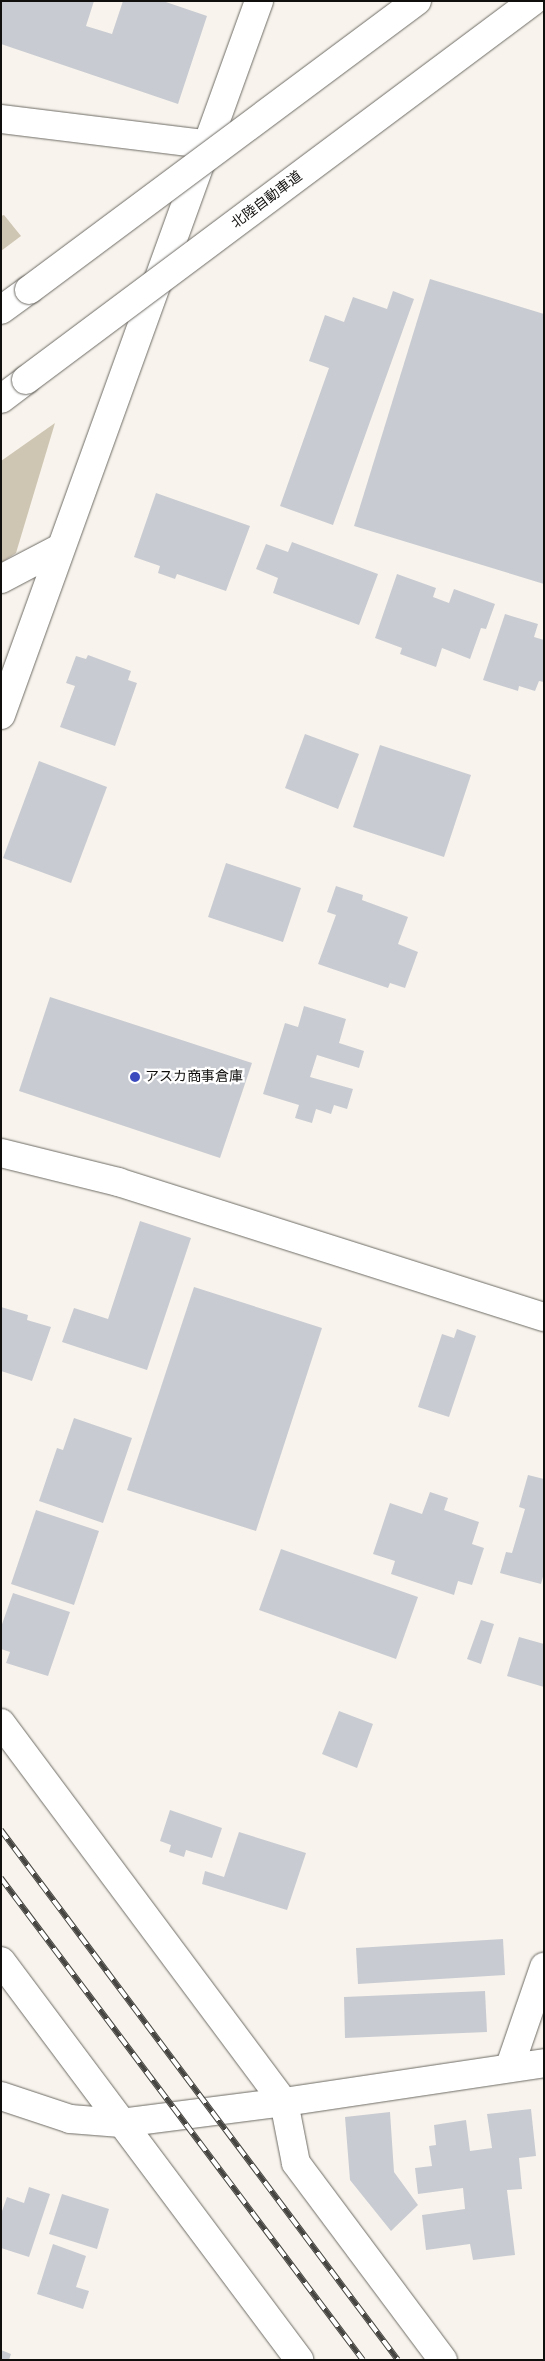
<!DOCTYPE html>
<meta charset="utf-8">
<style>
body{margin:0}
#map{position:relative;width:545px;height:2361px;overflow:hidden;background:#f8f4ed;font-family:Signika,"Noto Sans JP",sans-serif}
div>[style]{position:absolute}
.green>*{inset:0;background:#cfc5b3}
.building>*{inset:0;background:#c9cbd2}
.roads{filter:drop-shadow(0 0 1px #6e6b65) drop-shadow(0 0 1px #6e6b65)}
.minor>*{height:28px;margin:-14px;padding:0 14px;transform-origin:14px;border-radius:14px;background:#fff}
.highway>*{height:28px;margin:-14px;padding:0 14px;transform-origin:14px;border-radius:14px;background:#fff}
.rail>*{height:5.5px;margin-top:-2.75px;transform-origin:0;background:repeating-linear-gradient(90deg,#fff 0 11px,#464541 0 22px);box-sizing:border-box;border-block:1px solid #464541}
.bridges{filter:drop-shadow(0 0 1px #6e6b65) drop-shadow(0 0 1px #6e6b65)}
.highway-bridge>*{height:28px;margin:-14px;padding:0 14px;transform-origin:14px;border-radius:14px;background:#fff}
.dots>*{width:14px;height:14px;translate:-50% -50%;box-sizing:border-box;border:2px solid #fff;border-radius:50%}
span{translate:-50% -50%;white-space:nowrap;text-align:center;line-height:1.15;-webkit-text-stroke:4.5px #fff;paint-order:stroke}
.street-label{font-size:14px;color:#100f0d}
.poi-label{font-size:14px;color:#100f0d}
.left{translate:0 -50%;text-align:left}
.frame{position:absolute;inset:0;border:2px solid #100f0d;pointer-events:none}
</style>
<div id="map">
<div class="green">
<i style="clip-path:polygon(4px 215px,21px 236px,1px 251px,1px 216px)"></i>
<i style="clip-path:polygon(55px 423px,16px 553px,1px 563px,1px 461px)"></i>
</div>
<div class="building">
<i style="clip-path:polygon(1px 1px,94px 1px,86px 26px,112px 34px,123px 1px,163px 1px,207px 16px,178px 104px,1px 44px)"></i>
<i style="clip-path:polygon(430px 279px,544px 314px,544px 584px,354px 526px)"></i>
<i style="clip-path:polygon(393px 291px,414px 299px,333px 525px,280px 506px,329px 368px,309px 361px,325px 315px,344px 322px,353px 297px,387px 309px)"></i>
<i style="clip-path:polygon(156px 493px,250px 526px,226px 591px,177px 574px,175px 579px,158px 573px,160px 566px,134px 557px)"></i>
<i style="clip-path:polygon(292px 542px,378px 574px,359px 625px,273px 593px,278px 578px,256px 569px,266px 544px,288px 552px)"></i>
<i style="clip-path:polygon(397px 574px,436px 588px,433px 597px,449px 603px,454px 589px,495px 604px,486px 629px,481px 628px,470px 659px,442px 648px,436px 667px,400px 654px,402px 648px,375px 638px)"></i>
<i style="clip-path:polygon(505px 614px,538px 624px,534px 637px,544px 640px,544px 682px,539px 681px,535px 691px,519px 686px,518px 691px,483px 680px)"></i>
<i style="clip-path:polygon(88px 655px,131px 671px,128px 680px,137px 683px,115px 746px,60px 727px,75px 686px,66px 683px,76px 656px,86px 659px)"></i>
<i style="clip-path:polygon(305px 734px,359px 754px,338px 809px,285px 788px)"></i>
<i style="clip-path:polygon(380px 745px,471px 775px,444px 857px,353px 827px)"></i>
<i style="clip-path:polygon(39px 761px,107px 787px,71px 883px,3px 858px)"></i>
<i style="clip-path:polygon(226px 863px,301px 888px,283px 942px,208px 917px)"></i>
<i style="clip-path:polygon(336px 886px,363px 895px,362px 900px,408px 917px,398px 944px,418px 952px,405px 988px,390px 983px,388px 988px,318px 964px,336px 915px,327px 912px)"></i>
<i style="clip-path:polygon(50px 997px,252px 1063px,220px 1158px,19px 1091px)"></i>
<i style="clip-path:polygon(304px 1006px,346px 1019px,339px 1043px,364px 1051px,359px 1068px,317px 1055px,310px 1077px,353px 1089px,347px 1109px,334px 1105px,331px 1114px,316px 1109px,312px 1123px,295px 1118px,299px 1105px,263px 1094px,285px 1023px,298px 1027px)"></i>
<i style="clip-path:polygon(140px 1221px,191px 1238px,147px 1370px,62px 1342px,74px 1308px,108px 1319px)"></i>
<i style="clip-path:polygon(194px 1287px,322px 1328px,256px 1531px,127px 1490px)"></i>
<i style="clip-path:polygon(1px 1307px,28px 1315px,27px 1320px,51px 1327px,32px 1381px,1px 1371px)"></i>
<i style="clip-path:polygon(457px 1329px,476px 1336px,449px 1417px,418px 1407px,442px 1334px,454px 1338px)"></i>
<i style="clip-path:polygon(74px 1418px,132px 1438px,103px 1523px,39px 1501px,57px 1448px,63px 1450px)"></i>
<i style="clip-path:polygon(528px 1475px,544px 1479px,544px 1573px,541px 1584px,500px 1573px,506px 1552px,512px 1553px,525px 1509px,519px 1507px)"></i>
<i style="clip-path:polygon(430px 1492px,448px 1498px,444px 1510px,479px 1522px,472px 1544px,484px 1548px,472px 1585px,458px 1581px,454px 1595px,391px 1574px,395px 1561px,373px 1554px,390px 1503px,422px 1514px)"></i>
<i style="clip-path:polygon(36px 1510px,99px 1531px,74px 1605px,11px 1584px)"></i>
<i style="clip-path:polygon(281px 1549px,418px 1597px,396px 1659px,259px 1610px)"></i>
<i style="clip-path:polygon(13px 1593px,70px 1612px,48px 1676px,6px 1663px,10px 1652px,1px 1649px,1px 1627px)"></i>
<i style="clip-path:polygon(481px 1620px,494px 1624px,481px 1664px,467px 1659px)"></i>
<i style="clip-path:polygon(519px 1637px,544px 1644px,544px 1687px,507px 1676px)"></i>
<i style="clip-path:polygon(339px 1711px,373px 1724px,357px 1768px,322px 1754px)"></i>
<i style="clip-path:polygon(170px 1810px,222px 1828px,212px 1858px,186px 1850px,184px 1857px,169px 1852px,171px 1845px,160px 1841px)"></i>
<i style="clip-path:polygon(239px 1832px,306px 1853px,287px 1910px,202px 1884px,205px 1871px,224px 1877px)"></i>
<i style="clip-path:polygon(503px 1939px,505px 1975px,358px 1984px,356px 1948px)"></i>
<i style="clip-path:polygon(485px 1991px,487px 2032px,345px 2038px,344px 1997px)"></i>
<i style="clip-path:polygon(531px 2109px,536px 2156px,519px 2158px,522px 2189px,507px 2190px,515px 2255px,473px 2260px,470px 2244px,426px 2250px,422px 2215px,465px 2209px,463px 2188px,418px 2194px,415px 2168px,432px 2166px,429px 2146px,436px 2145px,434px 2125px,466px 2120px,470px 2151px,492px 2148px,487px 2114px)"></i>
<i style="clip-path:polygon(390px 2112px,394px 2172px,418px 2205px,391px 2231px,350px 2180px,345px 2117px)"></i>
<i style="clip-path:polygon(29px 2187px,50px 2194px,29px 2257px,1px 2248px,1px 2214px,7px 2197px,24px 2203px)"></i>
<i style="clip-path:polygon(62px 2194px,109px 2209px,97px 2249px,49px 2234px)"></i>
<i style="clip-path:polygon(53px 2244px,86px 2256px,76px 2287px,89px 2291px,83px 2309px,37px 2294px)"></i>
<i style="clip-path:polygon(1px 2350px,11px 2354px,9px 2360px,1px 2360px)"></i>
</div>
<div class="roads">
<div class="minor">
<i style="left:1px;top:119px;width:206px;rotate:7deg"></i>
<i style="left:1px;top:579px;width:67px;rotate:-27.7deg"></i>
<i style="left:1px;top:715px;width:759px;rotate:-70.13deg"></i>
<i style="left:1px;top:1153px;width:121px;rotate:13.9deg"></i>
<i style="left:118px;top:1182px;width:447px;rotate:17.6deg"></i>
<i style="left:1px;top:1723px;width:473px;rotate:53.3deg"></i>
<i style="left:284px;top:2102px;width:263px;rotate:-8.5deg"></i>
<i style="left:1px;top:1961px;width:498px;rotate:53.2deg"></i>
<i style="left:510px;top:2066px;width:105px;rotate:-71deg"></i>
<i style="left:1px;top:2096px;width:73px;rotate:18.4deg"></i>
<i style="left:70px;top:2119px;width:51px;rotate:4.5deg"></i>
<i style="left:121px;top:2123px;width:164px;rotate:-7.3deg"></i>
<i style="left:284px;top:2102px;width:62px;rotate:78.9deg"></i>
<i style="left:296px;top:2163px;width:246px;rotate:53.3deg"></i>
</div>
<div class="highway">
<i style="left:1px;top:310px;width:34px;rotate:-36deg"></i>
<i style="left:1px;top:399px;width:31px;rotate:-37deg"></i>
</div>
</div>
<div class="rail">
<i style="left:1px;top:1830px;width:662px;rotate:53.16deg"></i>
<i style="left:1px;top:1878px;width:603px;rotate:53.09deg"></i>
</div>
<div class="bridges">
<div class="highway-bridge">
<i style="left:29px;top:290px;width:484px;rotate:-36.7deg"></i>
<i style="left:26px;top:380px;width:633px;rotate:-36.78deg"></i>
</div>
</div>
<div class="dots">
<i style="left:135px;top:1077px;background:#3b4bbe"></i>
</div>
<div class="street-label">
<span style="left:267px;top:200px;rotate:-37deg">北陸自動車道</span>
</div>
<div class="poi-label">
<span class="left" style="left:145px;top:1077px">アスカ商事倉庫</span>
</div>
<div class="frame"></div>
</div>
